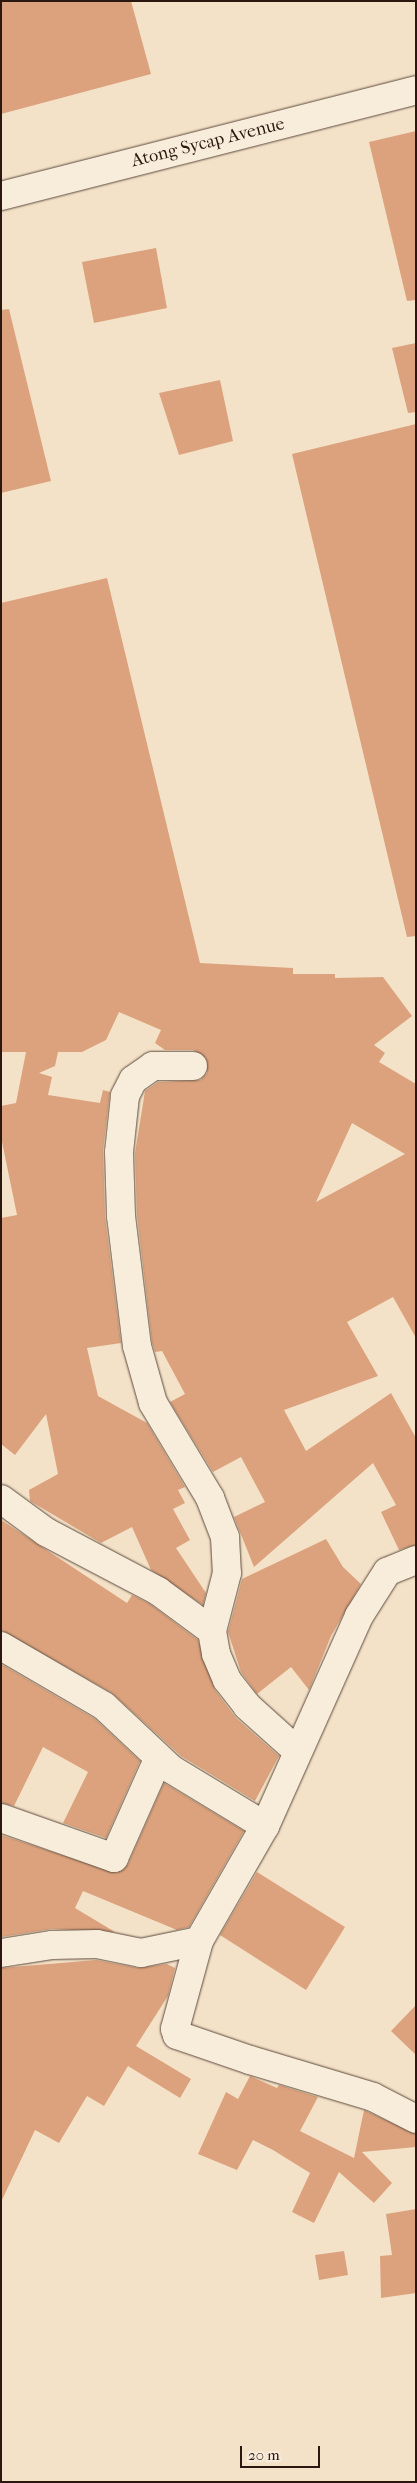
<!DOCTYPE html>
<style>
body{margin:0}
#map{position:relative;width:417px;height:2483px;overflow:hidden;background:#f4e2c8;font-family:"IM FELL French Canon",serif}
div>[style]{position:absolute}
.building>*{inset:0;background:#dca27d}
.roads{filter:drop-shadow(0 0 1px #5c4a3d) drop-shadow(0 0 1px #5c4a3d)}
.minor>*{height:28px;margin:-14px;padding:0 14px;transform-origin:14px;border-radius:14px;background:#f8ecdb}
span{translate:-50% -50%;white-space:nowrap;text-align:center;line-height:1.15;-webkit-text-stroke:5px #f8ecdb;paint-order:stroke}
.street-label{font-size:18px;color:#2a170f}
.frame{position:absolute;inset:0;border:2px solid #2a170f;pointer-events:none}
.scale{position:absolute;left:240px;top:2446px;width:80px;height:22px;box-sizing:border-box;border:2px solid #2a170f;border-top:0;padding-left:6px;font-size:15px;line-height:18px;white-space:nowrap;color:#2a170f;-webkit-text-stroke:4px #f8ecdb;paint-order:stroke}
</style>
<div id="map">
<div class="building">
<i style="clip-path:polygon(1px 1px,131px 1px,151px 74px,1px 114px)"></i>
<i style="clip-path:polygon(416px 131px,416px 300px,407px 301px,369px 142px)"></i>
<i style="clip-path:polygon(156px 248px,167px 308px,94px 323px,82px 262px)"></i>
<i style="clip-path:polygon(9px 309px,51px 481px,1px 493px,1px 310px)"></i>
<i style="clip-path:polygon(416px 343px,416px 412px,408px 413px,392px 348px)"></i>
<i style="clip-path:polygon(220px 380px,233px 441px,179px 455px,159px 393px)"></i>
<i style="clip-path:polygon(416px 424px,416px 936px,407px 937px,292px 454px)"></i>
<i style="clip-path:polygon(evenodd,107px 578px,200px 963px,293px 968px,293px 974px,335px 974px,335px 978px,383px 977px,412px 1016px,374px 1045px,385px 1053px,379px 1062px,416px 1084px,416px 1338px,393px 1297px,347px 1322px,378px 1376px,284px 1410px,306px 1451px,391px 1393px,416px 1438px,416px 1545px,399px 1550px,381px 1512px,396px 1505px,373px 1463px,254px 1567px,234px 1517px,265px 1502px,241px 1457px,213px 1472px,170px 1402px,185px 1394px,162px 1351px,155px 1352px,152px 1342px,137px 1215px,135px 1153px,145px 1091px,158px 1082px,200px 1080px,207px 1073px,206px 1058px,193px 1050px,165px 1050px,155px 1043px,161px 1030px,119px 1012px,106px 1040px,82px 1052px,58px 1052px,55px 1066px,39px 1073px,52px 1077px,48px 1095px,100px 1103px,103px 1090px,110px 1092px,103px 1150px,105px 1217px,121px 1343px,87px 1348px,98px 1396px,147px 1423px,185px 1487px,178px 1490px,185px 1503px,173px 1509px,190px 1540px,176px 1548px,206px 1593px,203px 1605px,151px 1570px,132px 1527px,101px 1543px,30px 1501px,29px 1490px,58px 1474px,46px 1414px,15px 1455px,1px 1444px,1px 1218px,17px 1215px,1px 1137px,1px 1106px,16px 1103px,26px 1052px,1px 1052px,1px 603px,107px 578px,352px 1123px,405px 1154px,316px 1202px,352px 1123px)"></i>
<i style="clip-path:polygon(1px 1520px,127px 1603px,132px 1595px,150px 1604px,198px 1640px,215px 1690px,236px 1718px,279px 1756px,255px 1801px,181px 1756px,112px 1693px,1px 1630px)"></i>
<i style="clip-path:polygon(326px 1539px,343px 1567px,361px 1584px,331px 1636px,309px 1690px,291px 1667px,257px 1694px,241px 1672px,228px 1632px,242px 1579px)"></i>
<i style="clip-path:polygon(1px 1664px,95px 1719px,140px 1761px,106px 1838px,63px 1823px,88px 1772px,43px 1747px,14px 1806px,1px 1803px)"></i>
<i style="clip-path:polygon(164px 1783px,244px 1831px,189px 1927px,177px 1930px,83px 1891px,75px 1908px,115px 1932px,52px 1929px,1px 1937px,1px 1835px,117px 1873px,128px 1864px)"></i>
<i style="clip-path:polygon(257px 1872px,345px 1927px,306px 1990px,220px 1935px)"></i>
<i style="clip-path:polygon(96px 1960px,138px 1968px,167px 1964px,175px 1968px,168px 1996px,136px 2046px,191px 2079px,180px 2098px,128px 2066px,104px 2106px,87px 2096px,59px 2143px,35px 2130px,1px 2202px,1px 1968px)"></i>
<i style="clip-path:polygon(416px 2005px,416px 2055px,391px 2031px)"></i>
<i style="clip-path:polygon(250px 2076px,277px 2088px,279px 2085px,318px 2097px,300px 2131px,354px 2158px,364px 2110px,416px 2134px,416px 2147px,362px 2152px,392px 2183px,374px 2203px,339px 2172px,314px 2223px,292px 2212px,310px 2173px,273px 2150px,253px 2140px,237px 2170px,198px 2154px,226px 2092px,238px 2099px)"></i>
<i style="clip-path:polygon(416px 2209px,416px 2293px,381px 2298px,380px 2256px,392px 2255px,386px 2214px)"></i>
<i style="clip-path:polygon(344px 2251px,348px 2275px,319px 2280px,315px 2255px)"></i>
</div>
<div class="roads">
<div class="minor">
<i style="left:1px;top:196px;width:428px;rotate:-14.3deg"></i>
<i style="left:193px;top:1066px;width:40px;rotate:180deg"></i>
<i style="left:153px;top:1066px;width:24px;rotate:145deg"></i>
<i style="left:133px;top:1080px;width:18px;rotate:117deg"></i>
<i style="left:125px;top:1096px;width:56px;rotate:96.1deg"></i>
<i style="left:119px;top:1152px;width:64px;rotate:88.2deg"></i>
<i style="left:121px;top:1216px;width:131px;rotate:83deg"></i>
<i style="left:137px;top:1346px;width:59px;rotate:74.3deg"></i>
<i style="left:153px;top:1403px;width:111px;rotate:59deg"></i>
<i style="left:210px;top:1498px;width:42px;rotate:69deg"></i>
<i style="left:225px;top:1537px;width:36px;rotate:87deg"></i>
<i style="left:227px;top:1573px;width:60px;rotate:104.5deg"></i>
<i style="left:212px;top:1631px;width:23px;rotate:80deg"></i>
<i style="left:216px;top:1654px;width:28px;rotate:67deg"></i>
<i style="left:227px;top:1680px;width:33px;rotate:52deg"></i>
<i style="left:247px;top:1706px;width:66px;rotate:41.9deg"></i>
<i style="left:1px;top:1499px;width:56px;rotate:36.3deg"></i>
<i style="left:46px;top:1532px;width:127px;rotate:27.8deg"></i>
<i style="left:158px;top:1591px;width:67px;rotate:36.5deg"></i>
<i style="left:416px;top:1560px;width:31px;rotate:158deg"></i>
<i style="left:387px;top:1572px;width:52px;rotate:122.5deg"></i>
<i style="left:359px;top:1616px;width:230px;rotate:114.1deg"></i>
<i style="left:265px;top:1826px;width:133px;rotate:119.9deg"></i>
<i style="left:199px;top:1941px;width:91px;rotate:105.3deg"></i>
<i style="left:175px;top:2029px;width:6px;rotate:72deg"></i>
<i style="left:177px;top:2035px;width:77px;rotate:18.9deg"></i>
<i style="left:250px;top:2060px;width:128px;rotate:16.7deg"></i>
<i style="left:373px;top:2097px;width:48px;rotate:27.1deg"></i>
<i style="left:1px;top:1646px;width:119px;rotate:30.2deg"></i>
<i style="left:104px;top:1706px;width:92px;rotate:43.2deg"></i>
<i style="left:171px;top:1769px;width:110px;rotate:31.2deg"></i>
<i style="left:1px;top:1818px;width:120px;rotate:19.5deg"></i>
<i style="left:114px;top:1858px;width:108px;rotate:-66deg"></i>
<i style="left:1px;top:1953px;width:52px;rotate:-8.9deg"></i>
<i style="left:52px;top:1945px;width:45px;rotate:-1.3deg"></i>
<i style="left:97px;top:1944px;width:45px;rotate:11.6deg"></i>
<i style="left:141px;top:1953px;width:59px;rotate:-11.7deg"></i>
</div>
</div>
<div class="street-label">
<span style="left:208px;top:143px;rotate:-14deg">Atong Sycap Avenue</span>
</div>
<div class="frame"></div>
<div class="scale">20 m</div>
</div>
